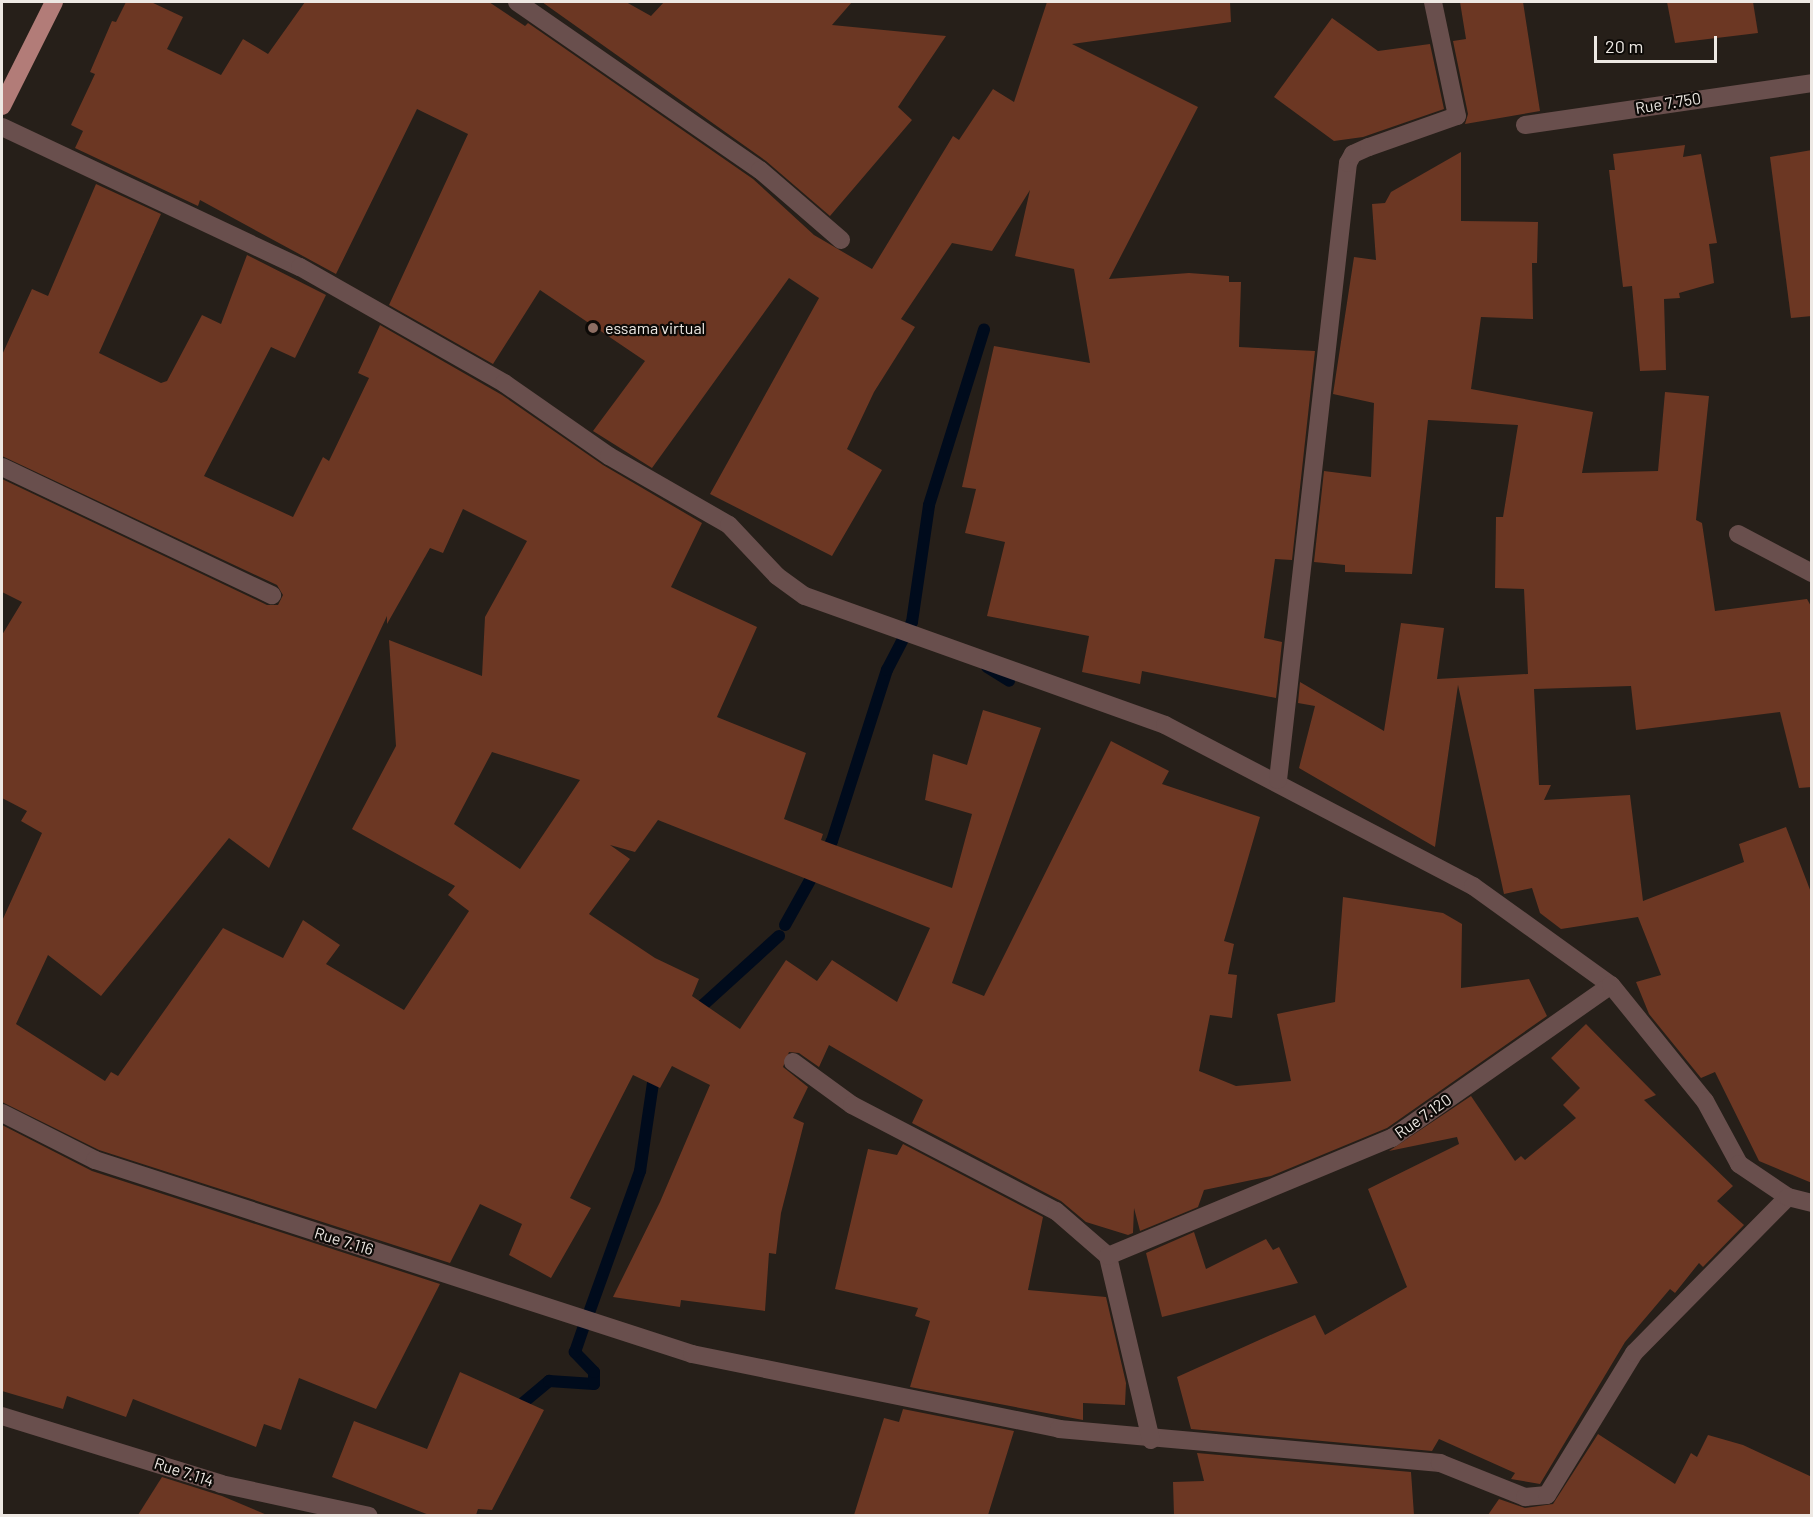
<!DOCTYPE html>
<style>
body{margin:0}
#map{position:relative;width:1813px;height:1517px;overflow:hidden;background:#261f19;font-family:Barlow,sans-serif}
div>[style]{position:absolute}
.stream>*{height:12px;margin:-6px;padding:0 6px;transform-origin:6px;border-radius:6px;background:#000b1c}
.building>*{inset:0;background:#6c3723}
.street>*{height:18px;margin:-9px;padding:0 9px;transform-origin:9px;border-radius:9px;background:#694f4d}
.primary>*{height:18px;margin:-9px;padding:0 9px;transform-origin:9px;border-radius:9px;background:#b27c78}
.dots>*{width:16px;height:16px;translate:-50% -50%;box-sizing:border-box;border:3px solid #0d0a07;border-radius:50%}
span{translate:-50% -50%;white-space:nowrap;text-align:center;line-height:1.15;-webkit-text-stroke:4.5px #0d0a07;paint-order:stroke}
.street-label{font-size:16px;color:#ede8e3}
.poi-label{font-size:16px;color:#ede8e3}
.left{translate:0 -50%;text-align:left}
.frame{position:absolute;inset:0;border:3px solid #ede8e3;pointer-events:none}
.scale{position:absolute;left:1594px;top:36px;width:123px;height:27px;box-sizing:border-box;border:3px solid #ede8e3;border-top:0;padding-left:8px;font-size:18px;line-height:21px;white-space:nowrap;color:#ede8e3;-webkit-text-stroke:4px #0d0a07;paint-order:stroke}
</style>
<div id="map">
<div class="stream">
<i style="left:987px;top:667px;width:26px;rotate:32deg"></i>
<i style="left:785px;top:925px;width:96px;rotate:-60.8deg"></i>
<i style="left:832px;top:841px;width:180px;rotate:-72.2deg"></i>
<i style="left:887px;top:670px;width:54px;rotate:-62.5deg"></i>
<i style="left:912px;top:622px;width:118px;rotate:-81.7deg"></i>
<i style="left:929px;top:505px;width:184px;rotate:-72.6deg"></i>
<i style="left:691px;top:1016px;width:119px;rotate:-42.3deg"></i>
<i style="left:590px;top:1310px;width:148px;rotate:-70.2deg"></i>
<i style="left:640px;top:1171px;width:103px;rotate:-81.6deg"></i>
<i style="left:524px;top:1402px;width:33px;rotate:-40deg"></i>
<i style="left:549px;top:1381px;width:45px;rotate:3.8deg"></i>
<i style="left:594px;top:1384px;width:12px;rotate:-90deg"></i>
<i style="left:594px;top:1372px;width:28px;rotate:-134deg"></i>
<i style="left:575px;top:1352px;width:34px;rotate:-71deg"></i>
</div>
<div class="building">
<i style="clip-path:polygon(126px 2px,151px 2px,183px 17px,167px 49px,221px 75px,243px 39px,268px 54px,305px 2px,489px 2px,525px 26px,528px 23px,753px 179px,814px 235px,872px 269px,953px 136px,959px 140px,993px 89px,1014px 102px,1047px 2px,1230px 2px,1231px 22px,1072px 44px,1198px 107px,1109px 279px,1189px 273px,1229px 276px,1229px 282px,1241px 282px,1239px 347px,1315px 351px,1292px 560px,1275px 559px,1264px 638px,1282px 642px,1276px 698px,1142px 671px,1140px 684px,1082px 672px,1089px 636px,987px 616px,1005px 542px,965px 533px,976px 489px,962px 487px,994px 346px,1090px 363px,1074px 269px,1015px 256px,1030px 190px,992px 251px,952px 243px,901px 319px,915px 327px,874px 392px,847px 449px,882px 470px,832px 556px,710px 494px,819px 298px,789px 278px,652px 468px,593px 431px,645px 361px,540px 290px,493px 364px,389px 305px,468px 134px,417px 109px,336px 274px,200px 200px,198px 206px,75px 148px,83px 131px,71px 125px,95px 74px,90px 72px,112px 21px,116px 22px)"></i>
<i style="clip-path:polygon(542px 2px,626px 2px,651px 16px,664px 2px,852px 2px,832px 25px,946px 36px,898px 107px,912px 120px,830px 216px,766px 161px)"></i>
<i style="clip-path:polygon(1460px 2px,1523px 2px,1540px 111px,1465px 124px,1468px 114px,1453px 41px,1466px 39px)"></i>
<i style="clip-path:polygon(1667px 2px,1753px 2px,1758px 33px,1675px 43px)"></i>
<i style="clip-path:polygon(1332px 18px,1378px 51px,1430px 44px,1444px 109px,1363px 137px,1334px 141px,1274px 97px)"></i>
<i style="clip-path:polygon(1685px 145px,1683px 157px,1701px 154px,1717px 243px,1709px 244px,1714px 283px,1679px 293px,1680px 298px,1664px 299px,1666px 370px,1640px 371px,1632px 286px,1623px 287px,1609px 170px,1615px 170px,1613px 154px)"></i>
<i style="clip-path:polygon(1812px 150px,1812px 316px,1791px 318px,1770px 157px)"></i>
<i style="clip-path:polygon(1461px 152px,1461px 221px,1538px 222px,1537px 263px,1532px 263px,1533px 319px,1481px 317px,1471px 389px,1593px 412px,1582px 473px,1658px 471px,1665px 392px,1709px 396px,1696px 520px,1702px 523px,1715px 611px,1807px 599px,1812px 608px,1812px 787px,1799px 788px,1780px 712px,1636px 730px,1631px 686px,1534px 689px,1539px 785px,1551px 785px,1544px 800px,1630px 795px,1643px 901px,1744px 862px,1739px 844px,1786px 827px,1812px 895px,1812px 1183px,1759px 1161px,1715px 1072px,1701px 1078px,1649px 1014px,1636px 982px,1661px 975px,1638px 917px,1561px 929px,1540px 913px,1532px 888px,1504px 894px,1458px 685px,1435px 847px,1299px 768px,1315px 706px,1298px 703px,1300px 682px,1384px 731px,1401px 623px,1444px 628px,1437px 679px,1528px 674px,1524px 589px,1495px 588px,1496px 517px,1503px 517px,1518px 425px,1428px 420px,1412px 574px,1345px 572px,1345px 565px,1314px 562px,1324px 471px,1371px 477px,1374px 403px,1333px 394px,1354px 257px,1376px 260px,1372px 204px,1385px 203px,1391px 192px)"></i>
<i style="clip-path:polygon(evenodd,96px 184px,161px 214px,99px 353px,161px 383px,167px 381px,202px 315px,221px 324px,247px 255px,326px 295px,295px 358px,271px 347px,204px 476px,293px 517px,323px 457px,329px 461px,369px 378px,358px 373px,380px 325px,502px 395px,603px 465px,702px 523px,671px 587px,757px 627px,717px 717px,806px 753px,784px 819px,823px 834px,821px 840px,952px 888px,972px 814px,925px 800px,933px 754px,967px 765px,983px 710px,1041px 728px,952px 983px,984px 996px,1111px 741px,1169px 771px,1162px 784px,1260px 817px,1224px 941px,1234px 944px,1228px 974px,1237px 975px,1232px 1018px,1210px 1015px,1199px 1071px,1236px 1086px,1291px 1081px,1277px 1014px,1335px 1002px,1343px 897px,1443px 913px,1462px 924px,1461px 988px,1529px 979px,1547px 1016px,1387px 1128px,1271px 1176px,1204px 1190px,1198px 1207px,1140px 1231px,1134px 1208px,1133px 1233px,1128px 1235px,1086px 1222px,1061px 1201px,912px 1123px,923px 1100px,829px 1045px,819px 1067px,799px 1053px,789px 1052px,783px 1067px,808px 1087px,793px 1118px,804px 1123px,781px 1213px,776px 1254px,769px 1253px,765px 1311px,681px 1300px,680px 1307px,613px 1297px,660px 1202px,710px 1085px,672px 1066px,660px 1088px,633px 1075px,570px 1198px,591px 1208px,551px 1278px,509px 1255px,522px 1224px,480px 1204px,450px 1263px,99px 1150px,2px 1102px,2px 921px,42px 833px,21px 821px,27px 811px,2px 798px,2px 635px,22px 602px,2px 592px,2px 479px,267px 605px,278px 605px,283px 595px,277px 585px,2px 456px,2px 355px,32px 289px,48px 296px,96px 184px,463px 509px,527px 541px,485px 617px,482px 676px,389px 640px,396px 746px,352px 829px,455px 886px,448px 895px,469px 911px,404px 1010px,326px 964px,340px 945px,303px 920px,283px 958px,223px 928px,118px 1076px,111px 1072px,105px 1081px,16px 1024px,48px 955px,101px 996px,229px 838px,269px 868px,387px 616px,387px 624px,430px 548px,443px 553px,463px 509px,96px 184px,492px 752px,580px 780px,520px 869px,454px 824px,492px 752px,96px 184px,658px 820px,930px 928px,897px 1002px,832px 960px,817px 981px,786px 960px,740px 1029px,692px 996px,699px 979px,655px 958px,589px 914px,630px 859px,610px 845px,635px 852px,658px 820px)"></i>
<i style="clip-path:polygon(1586px 1024px,1656px 1095px,1644px 1100px,1733px 1186px,1717px 1201px,1744px 1225px,1703px 1267px,1699px 1263px,1675px 1293px,1670px 1289px,1625px 1342px,1540px 1484px,1511px 1479px,1515px 1473px,1439px 1439px,1432px 1451px,1191px 1429px,1177px 1377px,1315px 1315px,1325px 1335px,1407px 1287px,1368px 1189px,1459px 1144px,1457px 1137px,1389px 1151px,1471px 1096px,1515px 1161px,1521px 1156px,1525px 1160px,1576px 1118px,1563px 1105px,1580px 1088px,1551px 1058px)"></i>
<i style="clip-path:polygon(2px 1125px,92px 1171px,440px 1284px,376px 1409px,299px 1378px,281px 1430px,264px 1424px,256px 1447px,133px 1399px,126px 1417px,67px 1396px,63px 1409px,2px 1391px)"></i>
<i style="clip-path:polygon(903px 1144px,1043px 1217px,1028px 1290px,1106px 1297px,1126px 1383px,1125px 1405px,1083px 1403px,1083px 1420px,910px 1387px,930px 1321px,915px 1316px,918px 1308px,835px 1289px,868px 1149px,897px 1155px)"></i>
<i style="clip-path:polygon(1194px 1232px,1206px 1269px,1266px 1239px,1273px 1250px,1279px 1247px,1298px 1283px,1162px 1317px,1146px 1253px)"></i>
<i style="clip-path:polygon(460px 1372px,544px 1410px,492px 1510px,478px 1509px,476px 1515px,429px 1515px,332px 1477px,354px 1421px,427px 1449px)"></i>
<i style="clip-path:polygon(903px 1409px,1014px 1431px,988px 1515px,854px 1515px,884px 1418px,899px 1422px)"></i>
<i style="clip-path:polygon(1598px 1434px,1675px 1484px,1691px 1453px,1697px 1457px,1708px 1435px,1743px 1445px,1812px 1477px,1812px 1515px,1488px 1515px,1499px 1499px,1525px 1508px,1553px 1504px)"></i>
<i style="clip-path:polygon(1197px 1453px,1411px 1472px,1414px 1515px,1174px 1515px,1173px 1482px,1204px 1481px)"></i>
<i style="clip-path:polygon(162px 1477px,222px 1496px,267px 1515px,138px 1515px)"></i>
</div>
<div class="street">
<i style="left:517px;top:2px;width:295px;rotate:34.7deg"></i>
<i style="left:760px;top:170px;width:107px;rotate:40.8deg"></i>
<i style="left:1525px;top:125px;width:290px;rotate:-8.3deg"></i>
<i style="left:2px;top:127px;width:329px;rotate:25.2deg"></i>
<i style="left:300px;top:267px;width:235px;rotate:29.6deg"></i>
<i style="left:504px;top:383px;width:128px;rotate:34.8deg"></i>
<i style="left:609px;top:456px;width:138px;rotate:29.9deg"></i>
<i style="left:729px;top:525px;width:70px;rotate:46.7deg"></i>
<i style="left:777px;top:576px;width:34px;rotate:36deg"></i>
<i style="left:805px;top:596px;width:382px;rotate:19.7deg"></i>
<i style="left:1165px;top:725px;width:348px;rotate:27.6deg"></i>
<i style="left:1473px;top:886px;width:170px;rotate:35.7deg"></i>
<i style="left:2px;top:467px;width:299px;rotate:25.4deg"></i>
<i style="left:1738px;top:534px;width:84px;rotate:27.8deg"></i>
<i style="left:1278px;top:780px;width:621px;rotate:-83.53deg"></i>
<i style="left:1348px;top:163px;width:10px;rotate:-61deg"></i>
<i style="left:1353px;top:154px;width:17px;rotate:-24deg"></i>
<i style="left:1369px;top:147px;width:93px;rotate:-19.4deg"></i>
<i style="left:1457px;top:116px;width:116px;rotate:-101.9deg"></i>
<i style="left:793px;top:1062px;width:73px;rotate:36.1deg"></i>
<i style="left:852px;top:1105px;width:230px;rotate:27.5deg"></i>
<i style="left:1056px;top:1211px;width:69px;rotate:40.9deg"></i>
<i style="left:2px;top:1113px;width:104px;rotate:26.8deg"></i>
<i style="left:95px;top:1160px;width:628px;rotate:18deg"></i>
<i style="left:692px;top:1354px;width:375px;rotate:11.5deg"></i>
<i style="left:1059px;top:1429px;width:383px;rotate:5.1deg"></i>
<i style="left:1440px;top:1463px;width:92px;rotate:21.8deg"></i>
<i style="left:1525px;top:1497px;width:22px;rotate:-5deg"></i>
<i style="left:1547px;top:1495px;width:167px;rotate:-58.5deg"></i>
<i style="left:1634px;top:1353px;width:219px;rotate:-45.4deg"></i>
<i style="left:2px;top:1416px;width:229px;rotate:17.2deg"></i>
<i style="left:221px;top:1484px;width:151px;rotate:12.2deg"></i>
<i style="left:1151px;top:1440px;width:189px;rotate:-103.2deg"></i>
<i style="left:1108px;top:1256px;width:308px;rotate:-22.6deg"></i>
<i style="left:1392px;top:1138px;width:267px;rotate:-34.9deg"></i>
<i style="left:1611px;top:985px;width:149px;rotate:51deg"></i>
<i style="left:1705px;top:1101px;width:72px;rotate:61.6deg"></i>
<i style="left:1739px;top:1164px;width:59px;rotate:34deg"></i>
<i style="left:1788px;top:1197px;width:25px;rotate:14deg"></i>
</div>
<div class="primary">
<i style="left:2px;top:106px;width:116px;rotate:-63.4deg"></i>
</div>
<div class="dots">
<i style="left:593px;top:328px;background:#8d6e63"></i>
</div>
<div class="street-label">
<span style="left:1668px;top:103px;rotate:-9deg">Rue 7.750</span>
<span style="left:1423px;top:1116px;rotate:-35deg">Rue 7.120</span>
<span style="left:344px;top:1241px;rotate:17deg">Rue 7.116</span>
<span style="left:184px;top:1472px;rotate:18deg">Rue 7.114</span>
</div>
<div class="poi-label">
<span class="left" style="left:605px;top:328px">essama virtual</span>
</div>
<div class="frame"></div>
<div class="scale">20 m</div>
</div>
